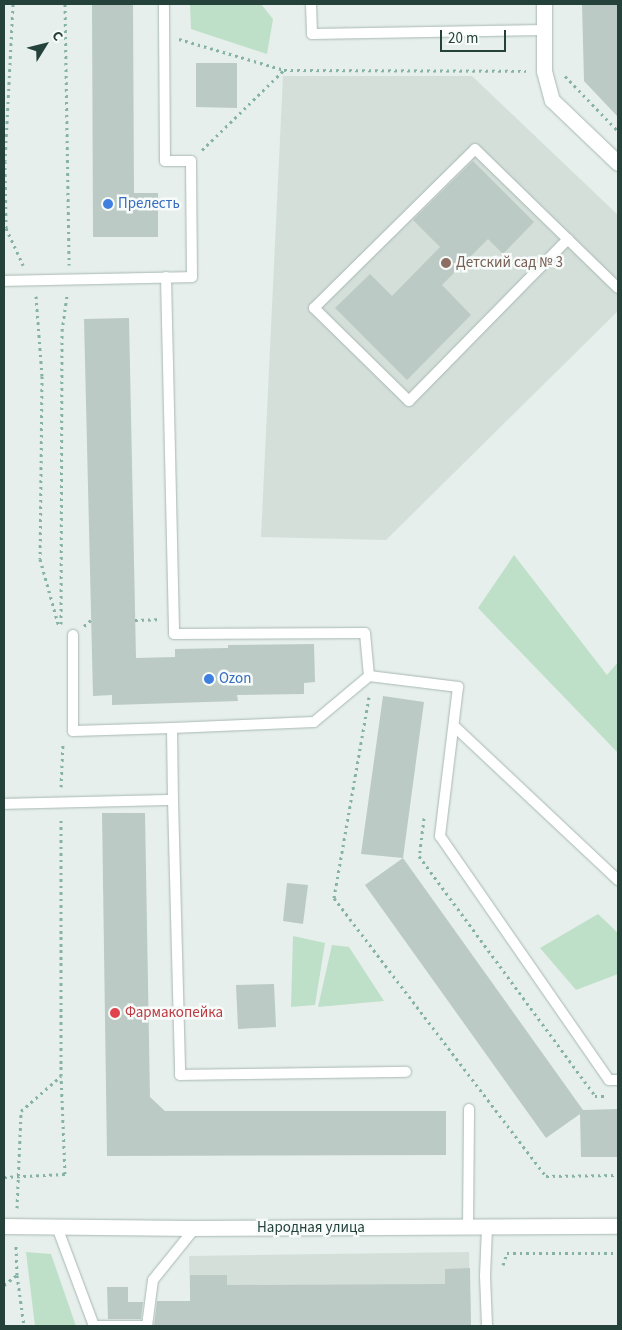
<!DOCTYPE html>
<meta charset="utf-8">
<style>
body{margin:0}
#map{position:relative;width:622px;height:1330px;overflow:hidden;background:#e6efeb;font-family:"Source Sans 3",sans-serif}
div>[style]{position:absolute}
.built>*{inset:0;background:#d4dfda}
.green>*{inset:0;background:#bfe0c8}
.building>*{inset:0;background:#bbcac4}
.path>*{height:3px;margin-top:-1.5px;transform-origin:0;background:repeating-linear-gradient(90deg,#86b3a5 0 2.5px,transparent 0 6.5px)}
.roads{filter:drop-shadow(0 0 1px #a8b8b2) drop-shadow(0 0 1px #a8b8b2)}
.lane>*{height:10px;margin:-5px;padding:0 5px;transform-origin:5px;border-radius:5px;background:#fff}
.street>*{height:15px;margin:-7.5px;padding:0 7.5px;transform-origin:7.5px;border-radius:7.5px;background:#fff}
.dots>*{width:14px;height:14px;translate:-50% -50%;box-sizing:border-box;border:2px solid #f7fbf9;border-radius:50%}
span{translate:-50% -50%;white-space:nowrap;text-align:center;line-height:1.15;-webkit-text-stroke:5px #f7fbf9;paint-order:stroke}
.shop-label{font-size:15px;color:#366cbe}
.left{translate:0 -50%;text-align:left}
.education-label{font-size:15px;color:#785e54}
.health-label{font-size:15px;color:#be3a42}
.street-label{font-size:15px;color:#24423a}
.frame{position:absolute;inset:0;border:5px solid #24423a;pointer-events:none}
.north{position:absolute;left:20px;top:20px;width:50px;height:50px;-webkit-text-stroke:4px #f7fbf9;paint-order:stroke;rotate:54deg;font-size:14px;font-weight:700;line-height:20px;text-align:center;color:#24423a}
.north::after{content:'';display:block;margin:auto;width:18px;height:22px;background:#24423a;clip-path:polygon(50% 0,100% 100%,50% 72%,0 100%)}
.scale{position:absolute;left:440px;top:30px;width:66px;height:22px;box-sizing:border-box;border:2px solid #24423a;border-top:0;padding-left:6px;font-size:15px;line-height:18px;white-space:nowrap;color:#24423a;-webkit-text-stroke:4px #f7fbf9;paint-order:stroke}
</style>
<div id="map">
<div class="built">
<i style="clip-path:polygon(283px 76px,472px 76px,618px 215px,618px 311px,386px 540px,261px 537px)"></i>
<i style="clip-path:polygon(469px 1252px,471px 1326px,191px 1326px,189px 1256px)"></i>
</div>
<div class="green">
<i style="clip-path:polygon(190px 4px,261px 4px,273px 19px,267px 54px,191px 29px)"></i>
<i style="clip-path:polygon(514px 555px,607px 675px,618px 662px,618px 753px,478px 608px)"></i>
<i style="clip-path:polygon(598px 914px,618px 933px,618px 974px,576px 990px,540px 948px)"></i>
<i style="clip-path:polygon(293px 936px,325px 943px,315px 1005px,291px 1007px)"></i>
<i style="clip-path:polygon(332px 945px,349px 947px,384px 1001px,318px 1007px)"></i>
<i style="clip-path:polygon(26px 1252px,51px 1254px,76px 1326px,35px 1326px)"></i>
</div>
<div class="building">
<i style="clip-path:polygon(92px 4px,133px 4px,134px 193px,158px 193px,158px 237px,93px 237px)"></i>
<i style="clip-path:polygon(582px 4px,618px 4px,618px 117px,584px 81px)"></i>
<i style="clip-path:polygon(196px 63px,237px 63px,237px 108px,196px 107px)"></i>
<i style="clip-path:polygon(473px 161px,534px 222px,503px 254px,488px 239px,442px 285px,471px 315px,407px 380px,335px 308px,370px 274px,392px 296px,440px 247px,413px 220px)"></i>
<i style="clip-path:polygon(129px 318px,136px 658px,175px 657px,175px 649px,228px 648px,228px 645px,314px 644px,315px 682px,304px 683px,304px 694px,237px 695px,238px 701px,112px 705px,112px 695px,93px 696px,84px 319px)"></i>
<i style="clip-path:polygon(383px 696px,424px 702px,403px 858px,361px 854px)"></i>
<i style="clip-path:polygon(102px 813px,145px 813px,150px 1097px,165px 1111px,446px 1111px,446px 1155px,107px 1156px)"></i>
<i style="clip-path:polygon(403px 858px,583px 1110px,618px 1109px,618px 1157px,581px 1157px,580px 1114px,546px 1138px,365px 885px)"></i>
<i style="clip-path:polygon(287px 883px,308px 885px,303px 924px,283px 921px)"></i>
<i style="clip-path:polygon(274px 984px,276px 1027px,238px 1029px,236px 985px)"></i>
<i style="clip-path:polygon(470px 1268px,471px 1326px,154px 1326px,157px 1301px,190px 1301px,190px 1275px,227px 1275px,227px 1285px,445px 1284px,445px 1269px)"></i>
<i style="clip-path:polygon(107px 1287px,128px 1287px,128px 1302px,143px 1302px,141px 1319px,108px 1319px)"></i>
</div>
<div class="path">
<i style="left:13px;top:4px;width:157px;rotate:92.9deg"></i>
<i style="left:5px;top:161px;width:67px;rotate:89.1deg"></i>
<i style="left:6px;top:228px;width:41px;rotate:65.3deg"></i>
<i style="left:65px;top:4px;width:261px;rotate:89.1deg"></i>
<i style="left:179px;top:39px;width:109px;rotate:16.4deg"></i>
<i style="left:565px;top:76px;width:76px;rotate:46.1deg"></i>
<i style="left:202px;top:150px;width:115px;rotate:-44.3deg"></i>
<i style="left:284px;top:70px;width:242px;rotate:0.2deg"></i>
<i style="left:36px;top:296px;width:80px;rotate:85.7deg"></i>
<i style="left:42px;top:376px;width:183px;rotate:90.6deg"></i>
<i style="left:40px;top:559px;width:71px;rotate:74.4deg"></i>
<i style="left:135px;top:620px;width:23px;rotate:-2deg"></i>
<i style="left:61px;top:624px;width:293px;rotate:-89.8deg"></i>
<i style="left:62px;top:331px;width:37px;rotate:-82deg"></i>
<i style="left:84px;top:626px;width:9px;rotate:-41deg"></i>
<i style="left:369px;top:697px;width:204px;rotate:99.9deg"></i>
<i style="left:334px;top:898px;width:350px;rotate:52.7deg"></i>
<i style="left:546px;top:1176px;width:72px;rotate:-0.8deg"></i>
<i style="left:61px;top:787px;width:44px;rotate:-87.4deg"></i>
<i style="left:424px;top:818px;width:38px;rotate:97deg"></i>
<i style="left:419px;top:856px;width:298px;rotate:53.7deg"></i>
<i style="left:595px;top:1096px;width:10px"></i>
<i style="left:4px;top:1177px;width:61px;rotate:-2.8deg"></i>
<i style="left:65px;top:1174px;width:98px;rotate:-92.3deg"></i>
<i style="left:61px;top:1076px;width:258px;rotate:-90deg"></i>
<i style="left:17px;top:1208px;width:97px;rotate:-87.6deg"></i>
<i style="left:21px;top:1111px;width:53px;rotate:-41.2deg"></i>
<i style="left:503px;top:1265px;width:13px;rotate:-72deg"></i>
<i style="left:507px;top:1253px;width:111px"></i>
<i style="left:17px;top:1275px;width:51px;rotate:82.2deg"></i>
<i style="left:4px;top:1285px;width:16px;rotate:-38deg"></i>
<i style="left:17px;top:1275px;width:31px;rotate:-92deg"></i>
</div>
<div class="roads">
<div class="lane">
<i style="left:311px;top:4px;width:30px;rotate:88deg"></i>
<i style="left:312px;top:34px;width:232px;rotate:-1deg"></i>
<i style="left:568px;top:239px;width:227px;rotate:134.5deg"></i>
<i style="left:409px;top:401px;width:133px;rotate:-135.6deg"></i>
<i style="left:314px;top:308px;width:226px;rotate:-44.6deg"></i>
<i style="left:475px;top:149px;width:199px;rotate:44.2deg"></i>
<i style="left:166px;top:277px;width:357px;rotate:88.7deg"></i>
<i style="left:174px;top:634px;width:191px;rotate:-0.3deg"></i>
<i style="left:365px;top:633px;width:43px;rotate:84.7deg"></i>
<i style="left:369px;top:676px;width:90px;rotate:7deg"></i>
<i style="left:458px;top:687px;width:150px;rotate:96.9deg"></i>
<i style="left:440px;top:836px;width:297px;rotate:55.3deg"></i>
<i style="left:609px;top:1080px;width:9px"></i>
<i style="left:4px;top:281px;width:188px;rotate:-1.2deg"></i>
<i style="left:192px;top:277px;width:116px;rotate:-90.5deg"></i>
<i style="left:191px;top:161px;width:26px;rotate:180deg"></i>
<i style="left:165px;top:161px;width:157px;rotate:-90.4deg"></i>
<i style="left:73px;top:635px;width:96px;rotate:90deg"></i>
<i style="left:73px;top:731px;width:99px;rotate:-1.7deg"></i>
<i style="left:454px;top:726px;width:225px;rotate:43.2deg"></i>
<i style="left:173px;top:800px;width:72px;rotate:-90.8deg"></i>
<i style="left:172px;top:728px;width:142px;rotate:-2.4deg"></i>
<i style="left:314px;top:722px;width:72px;rotate:-39.9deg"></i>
<i style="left:4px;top:804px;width:169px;rotate:-1.4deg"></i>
<i style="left:173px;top:800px;width:275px;rotate:88.5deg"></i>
<i style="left:180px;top:1075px;width:226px;rotate:-0.8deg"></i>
<i style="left:57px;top:1227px;width:106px;rotate:69.5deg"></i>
<i style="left:94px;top:1326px;width:53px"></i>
<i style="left:147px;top:1326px;width:46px;rotate:-82.6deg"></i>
<i style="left:153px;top:1280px;width:67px;rotate:-51.1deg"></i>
<i style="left:468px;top:1227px;width:118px;rotate:-89.5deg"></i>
<i style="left:487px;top:1228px;width:48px;rotate:92.4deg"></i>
<i style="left:485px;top:1276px;width:50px;rotate:87.7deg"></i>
</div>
<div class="street">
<i style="left:544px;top:4px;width:67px;rotate:90deg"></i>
<i style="left:544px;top:71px;width:30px;rotate:75deg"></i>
<i style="left:552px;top:100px;width:91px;rotate:43.7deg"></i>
<i style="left:4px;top:1226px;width:191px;rotate:0.6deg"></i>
<i style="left:195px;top:1228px;width:423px;rotate:-0.3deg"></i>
</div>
</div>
<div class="dots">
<i style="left:108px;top:204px;background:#3f7fe0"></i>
<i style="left:446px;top:263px;background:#8d6e63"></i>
<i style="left:209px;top:679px;background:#3f7fe0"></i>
<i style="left:115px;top:1013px;background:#e0444e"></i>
</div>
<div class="shop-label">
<span class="left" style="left:118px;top:204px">Прелесть</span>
<span class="left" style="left:219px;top:679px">Ozon</span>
</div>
<div class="education-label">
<span class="left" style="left:456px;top:263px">Детский сад № 3</span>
</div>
<div class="health-label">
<span class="left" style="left:125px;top:1013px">Фармакопейка</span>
</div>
<div class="street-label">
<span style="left:311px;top:1228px">Народная улица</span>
</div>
<div class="frame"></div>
<div class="north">С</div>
<div class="scale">20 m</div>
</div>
